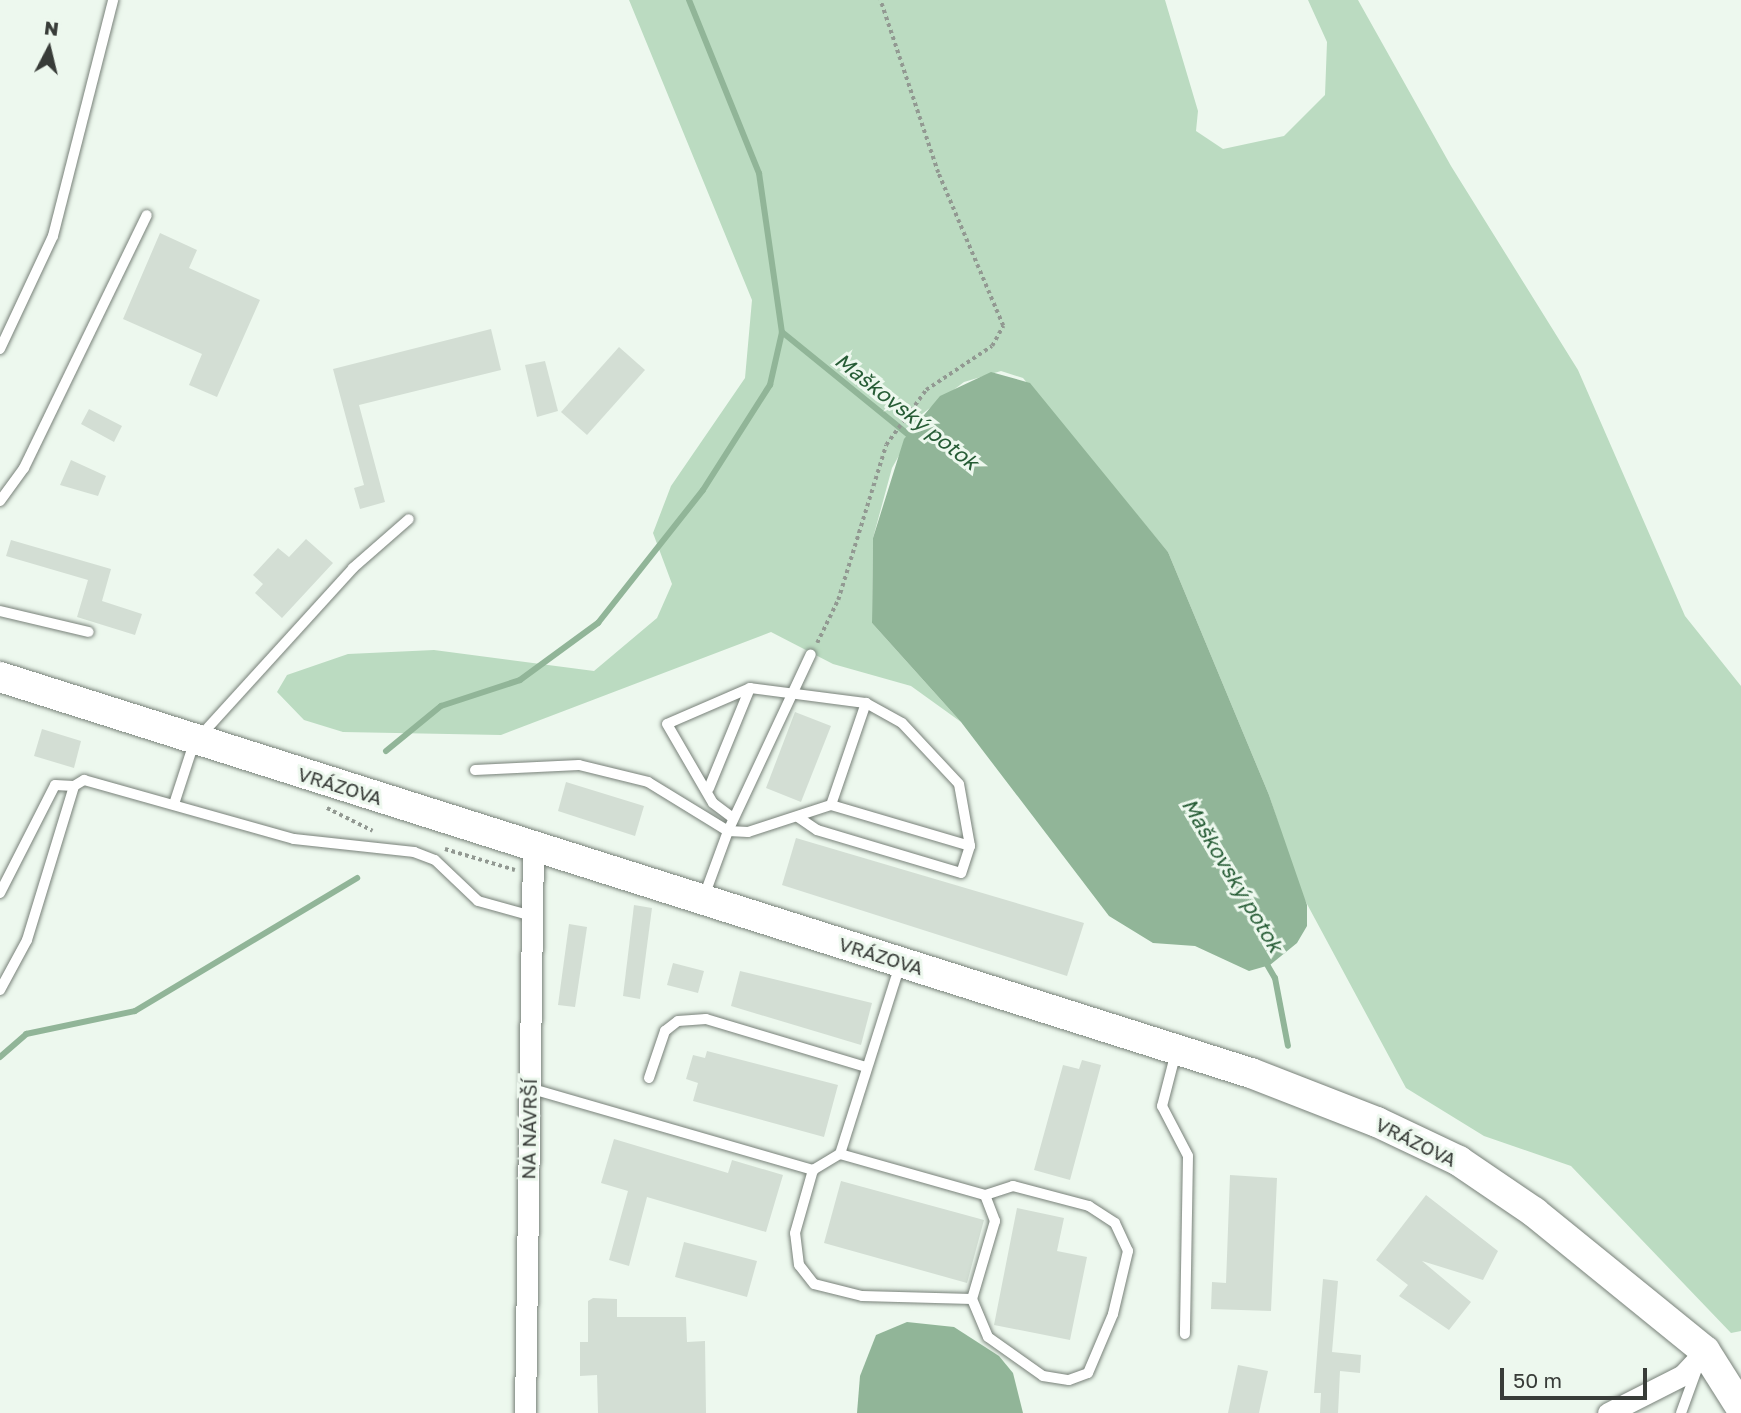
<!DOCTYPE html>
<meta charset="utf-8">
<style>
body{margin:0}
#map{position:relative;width:1741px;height:1413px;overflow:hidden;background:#edf8ee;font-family:"Golos Text",sans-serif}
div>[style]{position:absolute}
.green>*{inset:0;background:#bbdbc1}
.water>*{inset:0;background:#91b598}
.stream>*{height:6px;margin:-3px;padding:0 3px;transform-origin:3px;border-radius:3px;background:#91b598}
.building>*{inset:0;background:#d3ded4}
.path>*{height:3.5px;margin-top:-1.75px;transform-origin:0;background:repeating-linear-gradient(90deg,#929992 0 3.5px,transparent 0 7px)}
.roads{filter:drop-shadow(0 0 2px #788179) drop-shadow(0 0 2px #788179)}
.lane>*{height:10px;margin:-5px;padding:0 5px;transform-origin:5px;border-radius:5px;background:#fff}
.street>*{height:21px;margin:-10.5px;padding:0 10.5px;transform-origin:10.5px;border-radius:10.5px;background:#fff}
.secondary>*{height:30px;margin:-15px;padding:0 15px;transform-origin:15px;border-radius:15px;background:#fff}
span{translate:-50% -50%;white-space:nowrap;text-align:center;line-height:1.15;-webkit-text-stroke:6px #edf8ee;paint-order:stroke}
.street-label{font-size:19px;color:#383c38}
.water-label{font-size:21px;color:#265c35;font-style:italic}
.north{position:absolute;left:14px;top:14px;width:70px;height:70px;-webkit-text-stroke:5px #edf8ee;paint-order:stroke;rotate:7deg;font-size:19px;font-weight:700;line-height:28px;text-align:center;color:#383c38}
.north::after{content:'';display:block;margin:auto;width:24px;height:32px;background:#383c38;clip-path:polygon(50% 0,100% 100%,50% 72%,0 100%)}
.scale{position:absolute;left:1500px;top:1368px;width:147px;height:32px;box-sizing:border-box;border:4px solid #383c38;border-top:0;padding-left:9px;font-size:21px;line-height:24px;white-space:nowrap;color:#383c38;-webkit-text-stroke:5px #edf8ee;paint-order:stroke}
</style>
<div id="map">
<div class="green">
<i style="clip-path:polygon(629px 0,1165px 0,1198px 111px,1196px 131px,1223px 149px,1284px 136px,1325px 95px,1327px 42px,1308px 0,1358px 0,1451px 166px,1578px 370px,1685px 616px,1741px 686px,1741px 1331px,1731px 1333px,1571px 1166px,1484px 1136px,1406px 1088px,1300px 891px,1269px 795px,1168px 552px,1023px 378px,1001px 371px,964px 382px,922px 414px,892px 468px,873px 538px,872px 623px,961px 722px,911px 686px,833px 664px,771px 632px,501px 735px,343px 732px,304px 720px,277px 692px,287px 675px,348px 654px,434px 650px,594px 671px,657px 618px,672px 584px,653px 533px,671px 486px,745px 378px,752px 300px)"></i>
</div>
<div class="water">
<i style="clip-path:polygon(991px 372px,1030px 383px,1168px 552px,1269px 795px,1307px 905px,1307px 926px,1297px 943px,1270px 965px,1249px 971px,1195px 946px,1153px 943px,1109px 916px,961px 722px,872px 623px,873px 538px,904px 439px,940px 396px)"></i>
<i style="clip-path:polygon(907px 1322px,954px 1327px,999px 1356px,1013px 1373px,1023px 1413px,857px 1413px,860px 1376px,876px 1335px)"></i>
</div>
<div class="stream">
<i style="left:689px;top:0;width:187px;rotate:68deg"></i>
<i style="left:759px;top:173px;width:161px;rotate:81.8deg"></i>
<i style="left:782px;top:332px;width:166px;rotate:39.1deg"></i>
<i style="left:386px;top:751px;width:71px;rotate:-39.3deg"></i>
<i style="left:441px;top:706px;width:83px;rotate:-18.2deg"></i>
<i style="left:520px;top:680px;width:97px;rotate:-36.2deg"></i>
<i style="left:598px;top:623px;width:169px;rotate:-51.7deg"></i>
<i style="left:703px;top:490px;width:125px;rotate:-57.5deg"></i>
<i style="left:770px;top:385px;width:54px;rotate:-77.2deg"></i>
<i style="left:1265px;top:961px;width:20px;rotate:60deg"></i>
<i style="left:1275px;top:978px;width:69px;rotate:79.2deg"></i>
<i style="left:0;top:1057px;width:35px;rotate:-41deg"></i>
<i style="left:26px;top:1034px;width:111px;rotate:-11.9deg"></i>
<i style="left:135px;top:1011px;width:259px;rotate:-30.9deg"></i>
</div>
<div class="building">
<i style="clip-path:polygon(160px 233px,197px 250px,189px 268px,260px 300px,217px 397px,189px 385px,202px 354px,123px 319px)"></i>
<i style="clip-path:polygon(491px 329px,501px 370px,359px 405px,385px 502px,360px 509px,354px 488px,364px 485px,333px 369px)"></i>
<i style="clip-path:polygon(619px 347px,645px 370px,587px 435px,561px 412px)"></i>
<i style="clip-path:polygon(545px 361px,558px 411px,537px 417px,525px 365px)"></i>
<i style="clip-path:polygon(89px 409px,122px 426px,114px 442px,81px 424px)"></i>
<i style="clip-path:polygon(71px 460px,106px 476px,98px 496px,60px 485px)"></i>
<i style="clip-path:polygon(306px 539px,333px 563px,282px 618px,255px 593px,263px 584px,253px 575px,278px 548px,289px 557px)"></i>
<i style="clip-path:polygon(11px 540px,111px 569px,102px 601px,142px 614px,135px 635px,77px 617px,88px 580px,6px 556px)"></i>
<i style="clip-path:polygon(795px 712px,831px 726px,801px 802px,766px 788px)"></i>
<i style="clip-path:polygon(42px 729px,81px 741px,74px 768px,34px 756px)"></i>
<i style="clip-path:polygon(566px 782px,644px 806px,635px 836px,558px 811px)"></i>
<i style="clip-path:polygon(796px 838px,1084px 923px,1067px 976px,782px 885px)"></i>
<i style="clip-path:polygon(634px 905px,652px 908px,640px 999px,623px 996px)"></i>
<i style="clip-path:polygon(569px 924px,587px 927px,575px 1007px,558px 1005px)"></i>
<i style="clip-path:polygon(673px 963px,704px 971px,698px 993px,667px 985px)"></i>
<i style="clip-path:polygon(740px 971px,872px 1003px,861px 1045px,731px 1006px)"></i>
<i style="clip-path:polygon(707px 1051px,838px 1085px,824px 1137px,693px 1101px,698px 1083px,686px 1079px,693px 1055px,705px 1058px)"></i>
<i style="clip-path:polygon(1082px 1060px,1101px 1065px,1070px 1180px,1034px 1170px,1063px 1065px,1079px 1069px)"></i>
<i style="clip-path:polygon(614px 1139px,728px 1173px,732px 1160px,783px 1175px,766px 1232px,647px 1197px,629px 1266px,609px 1260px,628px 1191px,601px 1183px)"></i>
<i style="clip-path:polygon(1230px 1175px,1277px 1178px,1271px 1311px,1211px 1309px,1212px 1282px,1226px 1283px)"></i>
<i style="clip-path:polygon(841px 1181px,984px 1220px,967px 1283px,824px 1243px)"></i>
<i style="clip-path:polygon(1426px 1195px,1498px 1251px,1483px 1280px,1422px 1261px,1471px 1302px,1449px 1330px,1399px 1296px,1408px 1285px,1376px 1260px)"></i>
<i style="clip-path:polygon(1017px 1208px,1064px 1218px,1057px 1251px,1087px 1257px,1070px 1340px,994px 1325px)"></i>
<i style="clip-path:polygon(684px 1242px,757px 1261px,747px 1297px,675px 1277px)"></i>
<i style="clip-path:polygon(1323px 1279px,1338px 1281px,1332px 1352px,1361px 1355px,1360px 1373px,1340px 1371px,1338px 1413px,1320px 1413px,1321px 1393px,1314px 1393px)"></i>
<i style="clip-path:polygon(593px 1298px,617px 1299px,617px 1317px,686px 1317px,687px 1342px,705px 1341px,706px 1413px,598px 1413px,597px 1375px,580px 1376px,580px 1342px,588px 1342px,588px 1301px)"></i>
<i style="clip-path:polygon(1238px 1365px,1268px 1371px,1259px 1413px,1228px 1413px)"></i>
</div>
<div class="path">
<i style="left:817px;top:643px;width:48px;rotate:-64deg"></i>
<i style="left:838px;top:600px;width:162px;rotate:-72.8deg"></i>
<i style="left:886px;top:445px;width:68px;rotate:-54deg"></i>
<i style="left:926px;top:390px;width:79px;rotate:-33.7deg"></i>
<i style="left:992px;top:346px;width:23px;rotate:-61deg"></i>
<i style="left:1003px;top:326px;width:166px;rotate:-113deg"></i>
<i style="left:938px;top:173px;width:182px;rotate:-108.5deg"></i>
<i style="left:327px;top:808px;width:51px;rotate:26.6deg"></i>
<i style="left:445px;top:849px;width:73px;rotate:16.7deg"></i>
</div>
<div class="roads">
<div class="lane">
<i style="left:0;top:349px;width:125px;rotate:-64.9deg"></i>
<i style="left:53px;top:236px;width:244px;rotate:-75.7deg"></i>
<i style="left:0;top:501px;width:41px;rotate:-54deg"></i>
<i style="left:24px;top:468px;width:281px;rotate:-64.1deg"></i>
<i style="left:0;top:611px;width:91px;rotate:13.3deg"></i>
<i style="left:750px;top:688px;width:117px;rotate:7.4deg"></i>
<i style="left:475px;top:770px;width:104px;rotate:-2.8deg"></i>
<i style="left:579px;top:765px;width:71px;rotate:13.8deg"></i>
<i style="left:648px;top:782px;width:94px;rotate:31.5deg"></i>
<i style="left:728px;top:831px;width:195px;rotate:-64.9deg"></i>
<i style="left:709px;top:788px;width:108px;rotate:-67.7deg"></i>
<i style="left:750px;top:688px;width:90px;rotate:156.6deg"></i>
<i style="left:667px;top:724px;width:91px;rotate:59.8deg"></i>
<i style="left:713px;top:803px;width:25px;rotate:37deg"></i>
<i style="left:175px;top:801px;width:61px;rotate:-71.9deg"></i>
<i style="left:194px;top:743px;width:236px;rotate:-47.7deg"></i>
<i style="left:353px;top:568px;width:74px;rotate:-41.2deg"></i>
<i style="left:831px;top:805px;width:108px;rotate:-71.1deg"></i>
<i style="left:866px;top:703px;width:41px;rotate:29.1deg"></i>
<i style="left:902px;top:723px;width:83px;rotate:46.9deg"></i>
<i style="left:959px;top:784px;width:63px;rotate:79.9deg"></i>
<i style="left:0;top:893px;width:121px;rotate:-63deg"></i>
<i style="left:55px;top:785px;width:19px;rotate:3deg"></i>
<i style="left:703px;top:899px;width:72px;rotate:-69.8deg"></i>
<i style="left:728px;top:831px;width:20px;rotate:3deg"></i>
<i style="left:748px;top:832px;width:87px;rotate:-18deg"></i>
<i style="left:831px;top:805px;width:145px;rotate:16.4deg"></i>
<i style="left:970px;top:846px;width:28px;rotate:108deg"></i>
<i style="left:961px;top:873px;width:150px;rotate:-163.4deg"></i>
<i style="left:817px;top:830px;width:22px;rotate:-146deg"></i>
<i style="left:0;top:990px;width:57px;rotate:-61.6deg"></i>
<i style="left:27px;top:940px;width:161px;rotate:-73deg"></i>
<i style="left:74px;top:786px;width:12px;rotate:-31deg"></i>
<i style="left:84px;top:780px;width:218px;rotate:15.7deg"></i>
<i style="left:294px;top:839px;width:121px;rotate:6.2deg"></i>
<i style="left:414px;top:852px;width:22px;rotate:21deg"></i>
<i style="left:435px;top:860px;width:59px;rotate:43.6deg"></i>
<i style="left:478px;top:901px;width:56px;rotate:15.5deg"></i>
<i style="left:1176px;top:1052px;width:56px;rotate:104.5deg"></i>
<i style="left:1162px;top:1106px;width:56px;rotate:62.5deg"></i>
<i style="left:1188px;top:1156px;width:178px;rotate:91deg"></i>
<i style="left:649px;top:1078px;width:50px;rotate:-71.2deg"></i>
<i style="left:665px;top:1031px;width:16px;rotate:-38deg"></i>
<i style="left:678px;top:1021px;width:28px;rotate:-4deg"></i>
<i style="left:706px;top:1019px;width:167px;rotate:16.7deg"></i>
<i style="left:529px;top:1088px;width:296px;rotate:16.1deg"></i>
<i style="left:840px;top:1154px;width:151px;rotate:15.8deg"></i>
<i style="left:985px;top:1195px;width:28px;rotate:69deg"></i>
<i style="left:995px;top:1221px;width:81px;rotate:106.4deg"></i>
<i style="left:972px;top:1299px;width:110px;rotate:-178.4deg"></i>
<i style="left:862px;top:1296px;width:49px;rotate:-166deg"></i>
<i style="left:814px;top:1284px;width:24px;rotate:-128deg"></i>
<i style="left:799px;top:1265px;width:32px;rotate:-97deg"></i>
<i style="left:795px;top:1233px;width:66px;rotate:-74.1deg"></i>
<i style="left:813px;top:1170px;width:31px;rotate:-31deg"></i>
<i style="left:840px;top:1154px;width:198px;rotate:-72.4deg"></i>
<i style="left:972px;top:1299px;width:41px;rotate:67.2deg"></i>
<i style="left:988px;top:1337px;width:67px;rotate:35.3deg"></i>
<i style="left:1043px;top:1376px;width:26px;rotate:9deg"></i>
<i style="left:1069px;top:1380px;width:20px;rotate:-20deg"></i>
<i style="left:1088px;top:1373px;width:64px;rotate:-67deg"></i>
<i style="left:1113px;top:1314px;width:65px;rotate:-76.6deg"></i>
<i style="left:1128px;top:1251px;width:31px;rotate:-115deg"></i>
<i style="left:1115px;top:1223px;width:31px;rotate:-147deg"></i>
<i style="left:1089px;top:1206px;width:79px;rotate:-165.3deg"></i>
<i style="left:1013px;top:1186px;width:29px;rotate:162deg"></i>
<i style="left:1681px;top:1413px;width:47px;rotate:-70deg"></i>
</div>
<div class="street">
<i style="left:525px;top:1413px;width:568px;rotate:-89.19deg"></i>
<i style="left:1608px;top:1413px;width:84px;rotate:-26.9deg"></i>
<i style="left:1683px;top:1375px;width:33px;rotate:-47deg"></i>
</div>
<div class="secondary">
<i style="left:0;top:677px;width:1312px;rotate:17.57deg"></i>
<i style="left:1251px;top:1073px;width:135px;rotate:21.3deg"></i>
<i style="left:1377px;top:1122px;width:91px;rotate:25.4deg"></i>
<i style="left:1459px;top:1161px;width:91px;rotate:34.2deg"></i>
<i style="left:1534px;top:1212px;width:220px;rotate:39.1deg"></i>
<i style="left:1705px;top:1351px;width:67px;rotate:57.7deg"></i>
</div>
</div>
<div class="street-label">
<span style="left:340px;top:786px;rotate:17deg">VRÁZOVA</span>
<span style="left:881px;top:956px;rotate:17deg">VRÁZOVA</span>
<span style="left:529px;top:1129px;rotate:-89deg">NA NÁVRŠÍ</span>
<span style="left:1416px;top:1142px;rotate:26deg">VRÁZOVA</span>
</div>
<div class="water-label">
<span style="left:907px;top:411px;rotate:38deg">Maškovský potok</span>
<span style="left:1233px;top:875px;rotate:59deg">Maškovský potok</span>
</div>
<div class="north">N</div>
<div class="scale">50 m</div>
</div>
